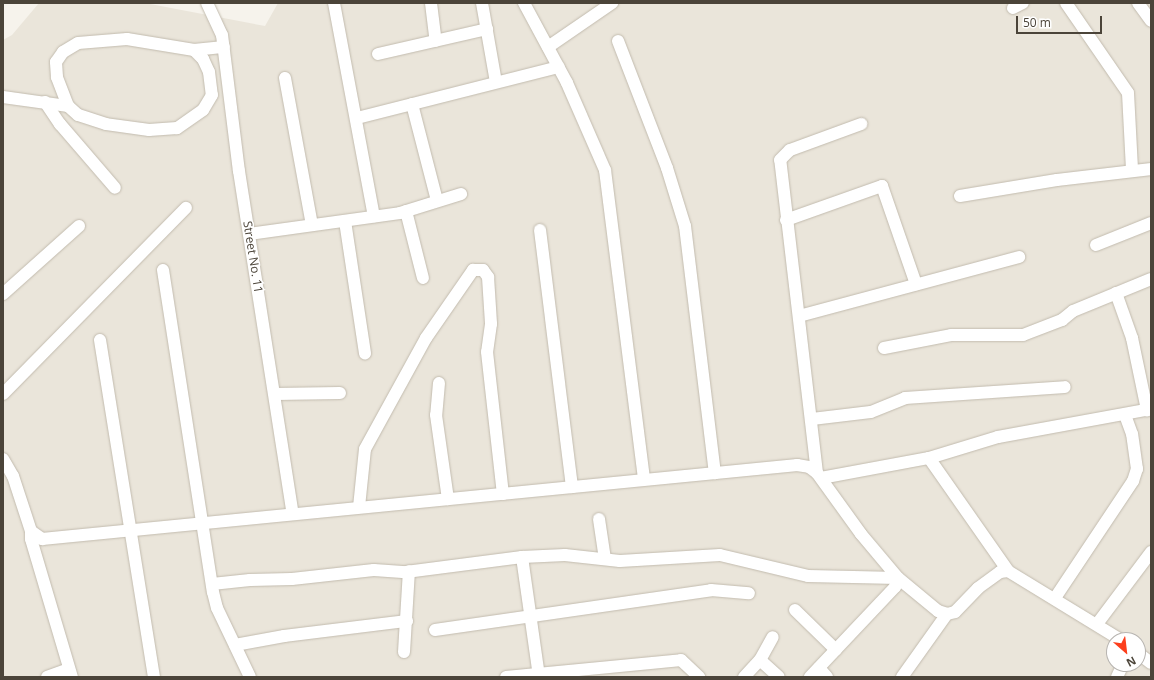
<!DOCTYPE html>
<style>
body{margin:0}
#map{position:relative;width:1154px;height:680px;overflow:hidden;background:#f6f3ec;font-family:"Open Sans",sans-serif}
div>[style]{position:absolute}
.residential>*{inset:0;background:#eae5da}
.roads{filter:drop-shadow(0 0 1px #c2bbae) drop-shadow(0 0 1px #c2bbae)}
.minor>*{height:12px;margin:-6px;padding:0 6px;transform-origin:6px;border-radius:6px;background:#fff}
span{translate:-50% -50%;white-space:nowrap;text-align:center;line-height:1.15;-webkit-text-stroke:3px #fff;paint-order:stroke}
.street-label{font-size:12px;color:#4b4439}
.frame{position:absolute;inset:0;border:4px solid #4b4439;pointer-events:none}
.north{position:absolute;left:1106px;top:632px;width:40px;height:40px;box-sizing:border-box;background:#fff;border:1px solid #b7b4b0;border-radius:50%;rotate:152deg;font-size:11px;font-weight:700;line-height:16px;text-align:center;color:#4b4439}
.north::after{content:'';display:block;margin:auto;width:14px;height:18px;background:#fc3f1d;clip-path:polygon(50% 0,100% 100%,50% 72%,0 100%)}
.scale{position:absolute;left:1016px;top:16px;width:86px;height:18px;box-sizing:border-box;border:2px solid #4b4439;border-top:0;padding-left:5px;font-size:12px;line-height:14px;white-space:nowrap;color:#4b4439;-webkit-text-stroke:3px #fff;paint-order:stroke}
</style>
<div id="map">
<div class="residential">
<i style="clip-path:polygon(evenodd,39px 3px,145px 3px,265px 26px,278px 3px,1151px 3px,1151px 677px,3px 677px,3px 40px,12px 35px,39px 3px,1114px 640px,1138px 640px,1138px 664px,1114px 664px,1114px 640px)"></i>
</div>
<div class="roads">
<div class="minor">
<i style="left:207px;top:3px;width:35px;rotate:65deg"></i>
<i style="left:222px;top:35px;width:137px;rotate:82.9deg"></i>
<i style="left:239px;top:171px;width:347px;rotate:81.1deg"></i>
<i style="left:334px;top:3px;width:217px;rotate:79.4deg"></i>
<i style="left:431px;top:3px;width:38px;rotate:83deg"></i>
<i style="left:482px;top:3px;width:80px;rotate:80deg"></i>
<i style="left:524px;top:3px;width:91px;rotate:61.7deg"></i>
<i style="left:567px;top:83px;width:95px;rotate:66.4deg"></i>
<i style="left:605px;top:170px;width:312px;rotate:82.8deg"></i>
<i style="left:1066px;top:3px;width:109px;rotate:55.4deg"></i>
<i style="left:1128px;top:93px;width:77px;rotate:87deg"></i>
<i style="left:1138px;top:3px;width:22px;rotate:54deg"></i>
<i style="left:1013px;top:8px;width:11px;rotate:-27deg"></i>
<i style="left:618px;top:41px;width:136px;rotate:68.9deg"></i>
<i style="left:667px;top:168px;width:61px;rotate:72.8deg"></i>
<i style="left:685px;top:226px;width:249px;rotate:83.1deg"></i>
<i style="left:548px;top:47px;width:78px;rotate:-34.5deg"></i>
<i style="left:194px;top:50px;width:13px;rotate:45deg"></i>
<i style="left:203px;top:59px;width:14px;rotate:65deg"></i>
<i style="left:209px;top:72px;width:23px;rotate:83deg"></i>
<i style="left:212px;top:95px;width:17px;rotate:121deg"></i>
<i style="left:203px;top:110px;width:32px;rotate:145deg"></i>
<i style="left:177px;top:128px;width:28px;rotate:176deg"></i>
<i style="left:149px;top:130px;width:43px;rotate:-172.1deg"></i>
<i style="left:106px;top:124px;width:29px;rotate:-162deg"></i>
<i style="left:78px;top:115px;width:13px;rotate:-138deg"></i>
<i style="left:68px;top:106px;width:31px;rotate:-111deg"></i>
<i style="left:57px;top:77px;width:15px;rotate:-94deg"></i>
<i style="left:56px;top:62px;width:12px;rotate:-55deg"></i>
<i style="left:63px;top:52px;width:17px;rotate:-31deg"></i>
<i style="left:78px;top:43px;width:49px;rotate:-4.7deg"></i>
<i style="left:127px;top:39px;width:68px;rotate:9.3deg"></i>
<i style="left:194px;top:50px;width:30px;rotate:-6deg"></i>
<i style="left:378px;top:54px;width:112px;rotate:-12.9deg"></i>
<i style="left:285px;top:78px;width:149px;rotate:79.6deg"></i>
<i style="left:3px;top:97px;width:66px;rotate:7.9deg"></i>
<i style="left:45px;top:102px;width:27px;rotate:56deg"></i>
<i style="left:60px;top:124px;width:84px;rotate:49.3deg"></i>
<i style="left:412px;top:104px;width:100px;rotate:75.5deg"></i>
<i style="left:357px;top:118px;width:208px;rotate:-14.2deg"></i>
<i style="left:960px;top:196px;width:98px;rotate:-9.4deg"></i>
<i style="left:1057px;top:180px;width:95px;rotate:-6.7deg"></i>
<i style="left:406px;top:211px;width:69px;rotate:75.8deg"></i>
<i style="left:786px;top:220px;width:102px;rotate:-19.5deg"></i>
<i style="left:882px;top:186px;width:104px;rotate:70.9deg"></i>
<i style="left:345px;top:221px;width:134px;rotate:81.4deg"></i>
<i style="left:540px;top:230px;width:259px;rotate:82.9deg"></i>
<i style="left:249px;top:234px;width:152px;rotate:-7.9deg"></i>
<i style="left:400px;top:213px;width:64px;rotate:-17.3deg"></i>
<i style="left:1096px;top:245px;width:59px;rotate:-21.8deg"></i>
<i style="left:163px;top:270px;width:326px;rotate:81.2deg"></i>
<i style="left:213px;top:592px;width:16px;rotate:76deg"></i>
<i style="left:217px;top:608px;width:76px;rotate:64.4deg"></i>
<i style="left:1116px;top:293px;width:48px;rotate:70.4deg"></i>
<i style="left:1132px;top:338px;width:74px;rotate:78.2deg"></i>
<i style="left:3px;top:294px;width:102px;rotate:-41.8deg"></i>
<i style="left:799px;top:316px;width:228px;rotate:-15deg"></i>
<i style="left:100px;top:340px;width:341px;rotate:80.9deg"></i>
<i style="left:884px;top:348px;width:68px;rotate:-11deg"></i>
<i style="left:951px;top:335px;width:72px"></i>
<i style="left:1023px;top:335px;width:42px;rotate:-21deg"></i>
<i style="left:1062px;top:320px;width:14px;rotate:-39deg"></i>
<i style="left:1073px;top:311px;width:84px;rotate:-22.3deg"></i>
<i style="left:439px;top:383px;width:32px;rotate:95deg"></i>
<i style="left:436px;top:415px;width:85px;rotate:81.9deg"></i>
<i style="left:3px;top:394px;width:261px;rotate:-45.5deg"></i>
<i style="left:275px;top:394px;width:65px;rotate:-0.9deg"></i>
<i style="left:812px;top:419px;width:59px;rotate:-6.8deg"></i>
<i style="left:871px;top:412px;width:37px;rotate:-22deg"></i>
<i style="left:905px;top:398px;width:160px;rotate:-3.9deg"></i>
<i style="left:929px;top:458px;width:72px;rotate:-16.9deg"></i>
<i style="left:998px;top:437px;width:156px;rotate:-10.4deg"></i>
<i style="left:3px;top:459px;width:20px;rotate:60deg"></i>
<i style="left:13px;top:476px;width:58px;rotate:71.9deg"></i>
<i style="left:31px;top:531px;width:14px;rotate:36deg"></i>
<i style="left:42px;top:539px;width:759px;rotate:-5.6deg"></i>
<i style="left:797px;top:465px;width:12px;rotate:9deg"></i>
<i style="left:809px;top:467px;width:10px;rotate:37deg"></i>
<i style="left:817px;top:473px;width:75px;rotate:54.2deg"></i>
<i style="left:861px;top:534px;width:57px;rotate:49.9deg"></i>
<i style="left:898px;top:578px;width:52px;rotate:39.5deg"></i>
<i style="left:938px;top:611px;width:9px;rotate:18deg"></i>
<i style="left:947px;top:614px;width:8px;rotate:-14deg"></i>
<i style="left:955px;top:612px;width:33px;rotate:-46deg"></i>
<i style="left:978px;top:588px;width:27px;rotate:-36deg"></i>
<i style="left:1000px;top:572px;width:8px;rotate:-7deg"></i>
<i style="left:1008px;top:571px;width:132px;rotate:31.4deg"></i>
<i style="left:817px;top:473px;width:315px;rotate:-96.7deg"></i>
<i style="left:780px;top:160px;width:14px;rotate:-45deg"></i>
<i style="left:790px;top:150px;width:76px;rotate:-20.1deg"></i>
<i style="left:821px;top:478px;width:110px;rotate:-10.5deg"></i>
<i style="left:929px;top:458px;width:138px;rotate:55deg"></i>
<i style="left:359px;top:507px;width:58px;rotate:-84.1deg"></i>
<i style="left:365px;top:449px;width:127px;rotate:-61.2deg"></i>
<i style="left:426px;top:338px;width:83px;rotate:-55.3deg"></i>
<i style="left:473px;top:270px;width:10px"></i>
<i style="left:483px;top:270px;width:9px;rotate:54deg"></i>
<i style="left:488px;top:277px;width:47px;rotate:86.3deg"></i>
<i style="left:491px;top:324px;width:28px;rotate:98deg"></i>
<i style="left:487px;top:352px;width:143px;rotate:83.6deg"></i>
<i style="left:599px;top:519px;width:40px;rotate:81.5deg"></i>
<i style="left:31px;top:531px;width:8px;rotate:90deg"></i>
<i style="left:31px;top:539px;width:144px;rotate:73.5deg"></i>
<i style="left:522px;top:557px;width:121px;rotate:81.9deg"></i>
<i style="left:212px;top:584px;width:38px;rotate:-6deg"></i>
<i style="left:250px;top:580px;width:42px;rotate:-1.4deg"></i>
<i style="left:292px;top:579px;width:82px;rotate:-6.3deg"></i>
<i style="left:374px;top:570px;width:32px;rotate:4deg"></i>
<i style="left:406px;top:572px;width:117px;rotate:-7.4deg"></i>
<i style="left:522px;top:557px;width:43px;rotate:-2.7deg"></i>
<i style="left:565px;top:555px;width:55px;rotate:6.2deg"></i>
<i style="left:620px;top:561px;width:100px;rotate:-3.4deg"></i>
<i style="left:720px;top:555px;width:90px;rotate:13.4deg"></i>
<i style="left:808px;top:576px;width:90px;rotate:1.3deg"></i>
<i style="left:898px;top:578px;width:9px;rotate:108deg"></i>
<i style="left:895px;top:587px;width:124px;rotate:133.4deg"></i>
<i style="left:1055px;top:598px;width:141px;rotate:-56.3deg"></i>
<i style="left:1133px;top:481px;width:13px;rotate:-72deg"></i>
<i style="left:1137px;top:469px;width:35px;rotate:-98deg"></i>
<i style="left:1132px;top:434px;width:20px;rotate:-110deg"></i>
<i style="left:795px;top:610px;width:57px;rotate:44.3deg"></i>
<i style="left:1097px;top:624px;width:90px;rotate:-53.1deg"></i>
<i style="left:435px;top:630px;width:279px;rotate:-8.2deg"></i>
<i style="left:711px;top:590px;width:38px;rotate:5deg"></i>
<i style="left:235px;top:645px;width:50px;rotate:-10.4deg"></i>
<i style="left:284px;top:636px;width:124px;rotate:-7deg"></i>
<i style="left:404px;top:652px;width:81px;rotate:-86.5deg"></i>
<i style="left:1138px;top:653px;width:16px;rotate:38deg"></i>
<i style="left:760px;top:660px;width:25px;rotate:42deg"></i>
<i style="left:819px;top:668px;width:12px;rotate:48deg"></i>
<i style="left:47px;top:677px;width:23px;rotate:-20deg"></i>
<i style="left:506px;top:677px;width:176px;rotate:-5.5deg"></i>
<i style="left:681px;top:660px;width:25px;rotate:43deg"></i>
<i style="left:744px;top:677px;width:23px;rotate:-47deg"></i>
<i style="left:760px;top:660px;width:26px;rotate:-61deg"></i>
<i style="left:902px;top:677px;width:77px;rotate:-54.5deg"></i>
<i style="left:1117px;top:677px;width:14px;rotate:-65deg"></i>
</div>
</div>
<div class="street-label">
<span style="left:253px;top:257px;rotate:81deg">Street No. 11</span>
</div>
<div class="frame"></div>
<div class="north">N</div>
<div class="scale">50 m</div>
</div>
